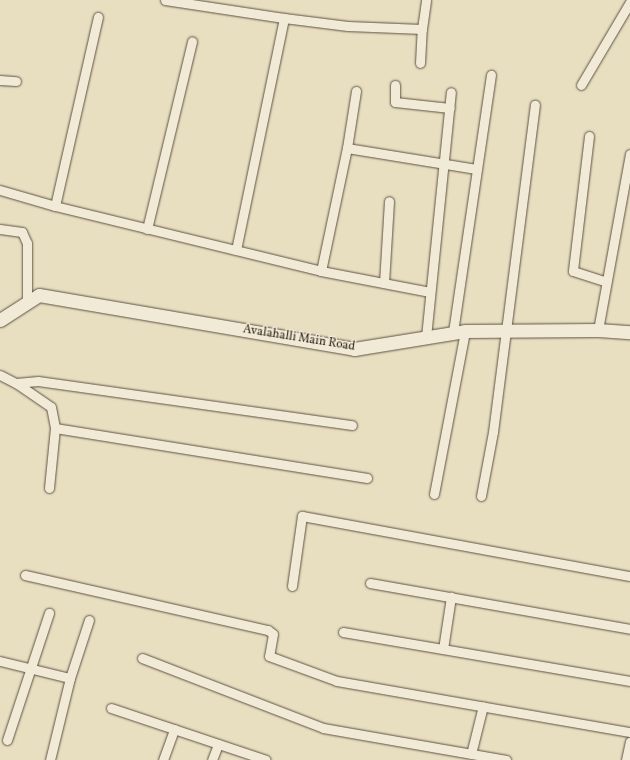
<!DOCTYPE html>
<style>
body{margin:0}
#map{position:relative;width:630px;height:760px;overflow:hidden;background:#e8dfc1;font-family:Vollkorn,serif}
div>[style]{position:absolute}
.roads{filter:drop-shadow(0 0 1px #5f5142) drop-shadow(0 0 1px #5f5142)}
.street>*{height:9px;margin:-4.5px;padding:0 4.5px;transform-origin:4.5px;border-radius:4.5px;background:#f0ead7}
.secondary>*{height:13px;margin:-6.5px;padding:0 6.5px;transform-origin:6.5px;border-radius:6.5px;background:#f0ead7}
span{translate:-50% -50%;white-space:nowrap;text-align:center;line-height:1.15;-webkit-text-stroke:3px #f0ead7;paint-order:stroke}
.street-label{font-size:12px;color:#312217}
</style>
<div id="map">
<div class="roads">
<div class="street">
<i style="left:165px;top:0;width:120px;rotate:8.6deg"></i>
<i style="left:284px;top:18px;width:64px;rotate:7.1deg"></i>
<i style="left:348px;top:26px;width:74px;rotate:2.3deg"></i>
<i style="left:422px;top:29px;width:29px;rotate:-82deg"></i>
<i style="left:420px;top:63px;width:34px;rotate:-87deg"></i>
<i style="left:0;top:80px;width:16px;rotate:4deg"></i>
<i style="left:395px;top:85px;width:17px;rotate:90deg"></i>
<i style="left:395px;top:102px;width:55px;rotate:6.2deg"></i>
<i style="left:581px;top:85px;width:96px;rotate:-59.4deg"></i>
<i style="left:356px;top:91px;width:58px;rotate:99deg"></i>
<i style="left:347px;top:148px;width:131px;rotate:9.2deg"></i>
<i style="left:589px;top:136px;width:136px;rotate:96.8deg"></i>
<i style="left:573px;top:271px;width:35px;rotate:18deg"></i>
<i style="left:0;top:190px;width:57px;rotate:16.2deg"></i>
<i style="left:55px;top:206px;width:274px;rotate:13.7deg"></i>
<i style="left:321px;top:271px;width:111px;rotate:10.9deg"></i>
<i style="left:55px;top:206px;width:194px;rotate:-77.2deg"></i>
<i style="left:0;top:229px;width:22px;rotate:8deg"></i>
<i style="left:22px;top:232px;width:12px;rotate:66deg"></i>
<i style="left:27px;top:243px;width:60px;rotate:90deg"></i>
<i style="left:147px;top:229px;width:193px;rotate:-76.5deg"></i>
<i style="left:236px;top:250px;width:237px;rotate:-78.3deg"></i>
<i style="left:321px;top:271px;width:126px;rotate:-78.1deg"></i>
<i style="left:384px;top:283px;width:82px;rotate:-86.5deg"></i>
<i style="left:598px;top:330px;width:179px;rotate:-79.7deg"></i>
<i style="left:453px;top:332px;width:260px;rotate:-81.6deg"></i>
<i style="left:426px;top:337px;width:246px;rotate:-84.2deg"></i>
<i style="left:0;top:375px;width:18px;rotate:27deg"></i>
<i style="left:16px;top:383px;width:22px;rotate:-5deg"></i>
<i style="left:38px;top:381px;width:317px;rotate:8deg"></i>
<i style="left:16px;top:383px;width:42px;rotate:34.4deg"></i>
<i style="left:51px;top:407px;width:21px;rotate:79deg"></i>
<i style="left:55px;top:428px;width:316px;rotate:9.1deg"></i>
<i style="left:49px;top:488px;width:60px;rotate:-84.3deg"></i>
<i style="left:434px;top:494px;width:166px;rotate:-79.2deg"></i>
<i style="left:481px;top:496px;width:65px;rotate:-79.4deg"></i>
<i style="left:493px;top:432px;width:330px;rotate:-82.7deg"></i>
<i style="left:25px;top:575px;width:249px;rotate:12.8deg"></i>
<i style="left:268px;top:630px;width:6px;rotate:39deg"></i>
<i style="left:273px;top:634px;width:22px;rotate:100deg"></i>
<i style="left:269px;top:656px;width:72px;rotate:20.2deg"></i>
<i style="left:337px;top:681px;width:297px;rotate:9.9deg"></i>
<i style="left:370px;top:583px;width:264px;rotate:10deg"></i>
<i style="left:292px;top:586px;width:71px;rotate:-81.9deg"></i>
<i style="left:302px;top:516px;width:333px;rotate:10.4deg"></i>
<i style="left:343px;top:632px;width:291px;rotate:9.7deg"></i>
<i style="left:443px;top:649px;width:53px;rotate:-81.3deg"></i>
<i style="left:142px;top:658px;width:194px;rotate:21.1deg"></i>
<i style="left:323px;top:728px;width:186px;rotate:9.9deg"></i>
<i style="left:0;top:661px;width:72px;rotate:13.7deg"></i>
<i style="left:111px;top:708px;width:163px;rotate:18.5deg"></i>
<i style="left:7px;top:740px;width:134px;rotate:-71.7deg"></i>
<i style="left:471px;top:754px;width:49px;rotate:-76deg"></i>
<i style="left:50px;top:760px;width:84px;rotate:-76.3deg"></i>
<i style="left:70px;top:678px;width:61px;rotate:-71.9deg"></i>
<i style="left:163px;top:760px;width:33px;rotate:-70deg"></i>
<i style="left:212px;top:760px;width:17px;rotate:-69deg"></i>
<i style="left:626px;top:760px;width:19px;rotate:-78deg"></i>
</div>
<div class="secondary">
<i style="left:0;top:320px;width:46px;rotate:-32.7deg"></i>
<i style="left:39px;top:295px;width:320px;rotate:9.7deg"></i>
<i style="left:354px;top:349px;width:112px;rotate:-9.2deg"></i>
<i style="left:465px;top:331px;width:133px;rotate:-0.4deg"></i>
<i style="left:598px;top:330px;width:32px;rotate:4deg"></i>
</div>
</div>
<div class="street-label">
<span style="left:299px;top:339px;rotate:9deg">Avalahalli Main Road</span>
</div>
</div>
